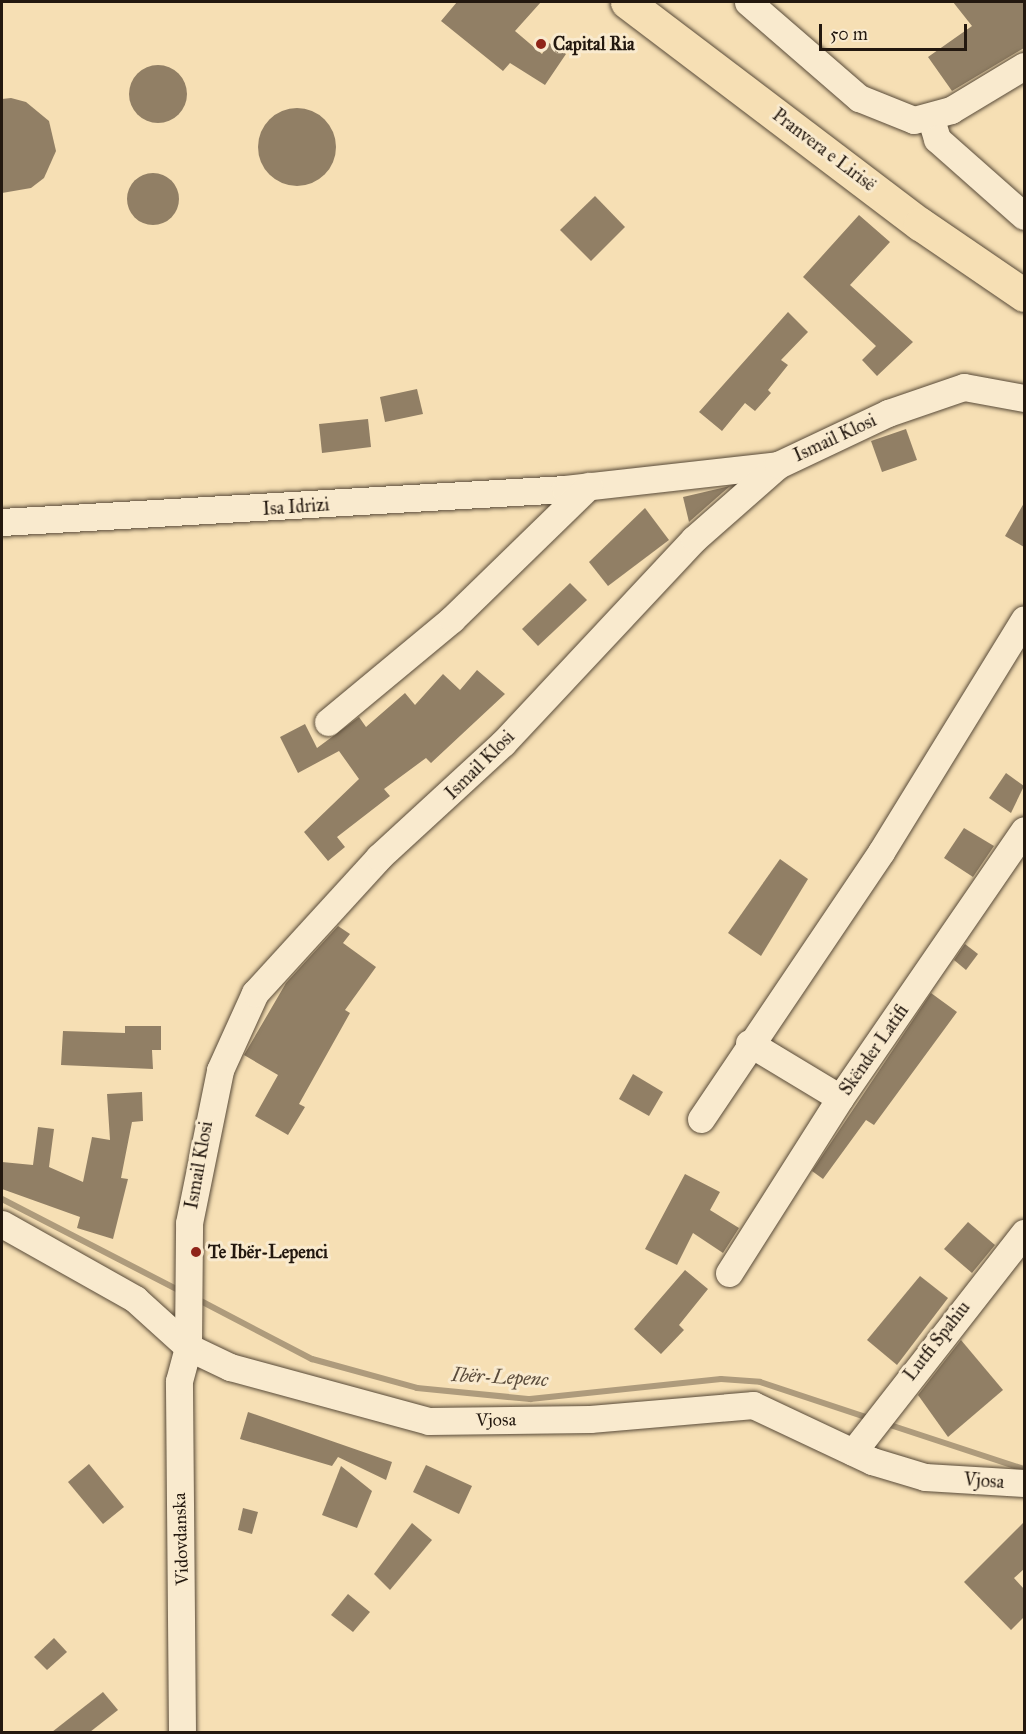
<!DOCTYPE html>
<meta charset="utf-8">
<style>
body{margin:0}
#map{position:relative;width:1026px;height:1734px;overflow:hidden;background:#f6dfb4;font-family:"IM FELL Great Primer",serif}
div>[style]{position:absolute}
.stream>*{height:6px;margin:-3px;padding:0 3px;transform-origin:3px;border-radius:3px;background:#ae9b7c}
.building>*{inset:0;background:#917f65}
.round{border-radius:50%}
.roads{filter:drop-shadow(0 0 2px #584a38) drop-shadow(0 0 2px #584a38)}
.minor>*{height:27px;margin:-13.5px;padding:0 13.5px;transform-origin:13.5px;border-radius:13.5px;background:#f9eace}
.major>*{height:33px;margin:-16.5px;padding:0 16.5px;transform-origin:16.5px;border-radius:16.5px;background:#f6dfb4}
.dots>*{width:16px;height:16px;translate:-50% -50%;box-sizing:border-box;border:3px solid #f9eace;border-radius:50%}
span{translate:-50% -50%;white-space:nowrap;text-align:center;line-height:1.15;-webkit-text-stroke:6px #f9eace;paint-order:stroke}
.poi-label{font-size:18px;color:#23180f;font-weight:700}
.left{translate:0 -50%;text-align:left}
.street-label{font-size:18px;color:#23180f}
.water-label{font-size:20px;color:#5b4c3b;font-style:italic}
.frame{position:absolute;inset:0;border:3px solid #23180f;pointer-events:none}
.scale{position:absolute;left:819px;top:24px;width:148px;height:27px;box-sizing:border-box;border:3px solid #23180f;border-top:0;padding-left:8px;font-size:18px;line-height:21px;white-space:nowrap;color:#23180f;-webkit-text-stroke:4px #f9eace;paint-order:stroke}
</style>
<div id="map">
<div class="stream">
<i style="left:2px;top:1199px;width:203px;rotate:27.3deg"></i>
<i style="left:197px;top:1299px;width:130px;rotate:27.6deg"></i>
<i style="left:312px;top:1359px;width:109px;rotate:15.4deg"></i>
<i style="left:417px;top:1388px;width:114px;rotate:5.6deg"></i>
<i style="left:530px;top:1399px;width:192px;rotate:-6deg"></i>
<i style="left:721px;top:1379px;width:39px;rotate:4deg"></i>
<i style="left:760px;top:1382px;width:118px;rotate:18.3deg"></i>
<i style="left:884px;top:1423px;width:147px;rotate:18.2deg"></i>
</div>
<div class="building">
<i style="clip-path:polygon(457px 2px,541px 2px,515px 31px,542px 54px,549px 43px,566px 54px,545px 85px,510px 63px,503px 71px,441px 21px)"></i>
<i style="clip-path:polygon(953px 2px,1024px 2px,1024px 48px,952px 91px,928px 57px,972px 26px)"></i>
<i class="round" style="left:129px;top:65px;width:58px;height:58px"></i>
<i style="clip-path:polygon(11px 98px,26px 102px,49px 121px,56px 151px,44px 178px,31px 188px,2px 193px,2px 99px)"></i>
<i class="round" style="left:258px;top:108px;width:78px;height:78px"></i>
<i class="round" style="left:127px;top:173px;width:52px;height:52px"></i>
<i style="clip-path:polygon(595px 196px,625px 227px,591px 261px,560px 230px)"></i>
<i style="clip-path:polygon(859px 215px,890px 242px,850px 285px,913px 342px,877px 376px,862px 360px,876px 346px,803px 277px)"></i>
<i style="clip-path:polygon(788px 312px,808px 332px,781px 360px,788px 365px,768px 390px,771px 393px,755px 411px,745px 403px,722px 431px,699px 412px)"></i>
<i style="clip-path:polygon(417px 389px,423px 414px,385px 422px,380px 397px)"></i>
<i style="clip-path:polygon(368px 419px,371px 447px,322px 453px,319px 424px)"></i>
<i style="clip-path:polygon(906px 429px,917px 460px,882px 472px,871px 441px)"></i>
<i style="clip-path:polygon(730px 486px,689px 522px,683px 497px)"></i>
<i style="clip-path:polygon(1024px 503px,1024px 547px,1005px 536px)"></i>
<i style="clip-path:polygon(645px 508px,669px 540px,608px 586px,589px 562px)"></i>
<i style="clip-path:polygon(570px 583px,587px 600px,538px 646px,522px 629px)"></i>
<i style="clip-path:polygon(477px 670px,505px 694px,431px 763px,426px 758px,384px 789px,390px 796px,337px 837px,345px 847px,328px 861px,304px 832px,359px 779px,339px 751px,298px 773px,280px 737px,305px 724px,317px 748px,359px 717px,366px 727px,405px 693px,415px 705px,443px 674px,460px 690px)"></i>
<i style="clip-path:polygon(1006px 773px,1024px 786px,1011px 813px,989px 798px)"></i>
<i style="clip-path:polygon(964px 828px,994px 846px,973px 877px,944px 858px)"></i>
<i style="clip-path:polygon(780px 859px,808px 879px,761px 956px,728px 933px)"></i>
<i style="clip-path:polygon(338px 926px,350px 934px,343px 943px,376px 967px,345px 1010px,350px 1013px,299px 1104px,305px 1107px,288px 1135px,255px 1116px,278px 1075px,244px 1055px,286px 983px)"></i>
<i style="clip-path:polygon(965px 944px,978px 954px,966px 970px,954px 960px)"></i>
<i style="clip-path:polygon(931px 993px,957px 1012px,874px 1125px,866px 1120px,823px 1179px,812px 1171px)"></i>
<i style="clip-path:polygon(125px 1026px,161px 1026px,161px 1050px,152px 1050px,153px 1069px,61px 1065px,63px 1031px,125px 1033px)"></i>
<i style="clip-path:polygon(633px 1074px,663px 1092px,649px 1116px,619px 1099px)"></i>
<i style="clip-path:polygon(142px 1092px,143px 1121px,132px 1122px,121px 1178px,128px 1179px,113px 1239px,77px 1228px,80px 1217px,2px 1189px,2px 1162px,33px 1165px,38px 1127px,54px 1129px,49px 1167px,83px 1182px,92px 1137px,110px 1140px,107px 1094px)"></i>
<i style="clip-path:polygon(685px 1174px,720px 1192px,710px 1210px,739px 1228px,723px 1253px,693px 1233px,677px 1265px,645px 1249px)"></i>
<i style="clip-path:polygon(968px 1222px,995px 1245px,972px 1273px,944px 1249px)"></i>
<i style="clip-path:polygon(685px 1270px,708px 1289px,679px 1325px,684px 1330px,661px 1354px,634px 1329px)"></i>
<i style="clip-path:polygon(920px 1276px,948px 1298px,897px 1365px,867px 1340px)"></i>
<i style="clip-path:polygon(961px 1340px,1003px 1390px,948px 1437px,918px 1395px)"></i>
<i style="clip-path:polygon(248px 1412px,392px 1462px,386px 1480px,338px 1457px,332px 1466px,240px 1439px)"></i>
<i style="clip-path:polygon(89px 1464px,124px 1507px,103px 1524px,68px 1482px)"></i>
<i style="clip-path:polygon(426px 1465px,472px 1486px,459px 1514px,413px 1492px)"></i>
<i style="clip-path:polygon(341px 1466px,372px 1491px,357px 1528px,322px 1515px)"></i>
<i style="clip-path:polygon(243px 1508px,258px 1512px,252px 1534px,238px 1530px)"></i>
<i style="clip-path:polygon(1024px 1522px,1024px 1569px,1014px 1578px,1024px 1589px,1024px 1617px,1011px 1630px,964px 1582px)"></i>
<i style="clip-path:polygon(412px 1523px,432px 1540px,390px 1590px,374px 1574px)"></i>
<i style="clip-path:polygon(348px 1594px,370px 1612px,353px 1632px,331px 1615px)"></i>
<i style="clip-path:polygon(54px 1638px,67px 1652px,47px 1670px,34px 1657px)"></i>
<i style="clip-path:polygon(103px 1692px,118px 1710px,90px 1732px,52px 1732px)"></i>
</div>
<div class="roads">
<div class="minor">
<i style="left:748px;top:2px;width:147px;rotate:40.9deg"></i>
<i style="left:859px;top:98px;width:59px;rotate:21.8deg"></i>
<i style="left:914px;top:120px;width:38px;rotate:-15deg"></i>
<i style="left:951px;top:110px;width:85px;rotate:-31.1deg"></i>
<i style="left:931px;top:119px;width:21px;rotate:73deg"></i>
<i style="left:937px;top:139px;width:116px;rotate:41.5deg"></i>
<i style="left:2px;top:522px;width:564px;rotate:-3.35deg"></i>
<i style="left:565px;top:489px;width:214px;rotate:-6.4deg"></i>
<i style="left:328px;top:722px;width:161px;rotate:-39.7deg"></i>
<i style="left:452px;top:619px;width:191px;rotate:-44.2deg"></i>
<i style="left:749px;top:1043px;width:106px;rotate:31.1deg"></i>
<i style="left:701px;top:1119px;width:322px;rotate:-56deg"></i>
<i style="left:881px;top:852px;width:273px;rotate:-58.4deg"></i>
<i style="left:2px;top:1224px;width:153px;rotate:29.4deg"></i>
<i style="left:135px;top:1299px;width:72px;rotate:42.2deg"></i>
<i style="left:188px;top:1347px;width:47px;rotate:25.5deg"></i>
<i style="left:230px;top:1367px;width:206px;rotate:15.2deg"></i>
<i style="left:429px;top:1421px;width:161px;rotate:-0.7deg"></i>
<i style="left:590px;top:1419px;width:164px;rotate:-4.9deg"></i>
<i style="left:753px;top:1405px;width:132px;rotate:25.2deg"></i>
<i style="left:872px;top:1461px;width:55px;rotate:16.8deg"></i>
<i style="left:925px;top:1477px;width:99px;rotate:3.5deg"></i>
<i style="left:729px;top:1273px;width:207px;rotate:-57.6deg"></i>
<i style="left:840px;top:1098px;width:325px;rotate:-55.5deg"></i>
<i style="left:853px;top:1452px;width:278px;rotate:-52deg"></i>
<i style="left:182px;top:1732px;width:351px;rotate:-90.5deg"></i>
<i style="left:179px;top:1381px;width:35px;rotate:-75deg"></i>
<i style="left:188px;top:1347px;width:124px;rotate:-89.5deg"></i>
<i style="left:189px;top:1223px;width:156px;rotate:-78.5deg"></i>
<i style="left:220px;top:1070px;width:85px;rotate:-65.6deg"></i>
<i style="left:255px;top:993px;width:184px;rotate:-47.6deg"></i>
<i style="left:379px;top:857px;width:168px;rotate:-42.6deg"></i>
<i style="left:503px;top:743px;width:279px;rotate:-46.9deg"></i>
<i style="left:694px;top:539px;width:112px;rotate:-41.4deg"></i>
<i style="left:778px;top:465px;width:122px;rotate:-25.3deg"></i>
<i style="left:888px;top:413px;width:80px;rotate:-18.9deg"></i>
<i style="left:964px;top:387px;width:61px;rotate:10.4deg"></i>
</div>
<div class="major">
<i style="left:627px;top:2px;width:368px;rotate:37.2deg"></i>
<i style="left:920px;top:224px;width:126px;rotate:34.3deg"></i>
</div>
</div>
<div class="dots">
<i style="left:541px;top:44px;background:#8f2418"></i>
<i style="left:196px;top:1252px;background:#8f2418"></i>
</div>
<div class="poi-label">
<span class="left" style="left:553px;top:44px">Capital Ria</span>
<span class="left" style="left:208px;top:1252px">Te Ibër-Lepenci</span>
</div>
<div class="street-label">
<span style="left:824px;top:150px;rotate:37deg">Pranvera e Lirisë</span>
<span style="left:835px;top:438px;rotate:-25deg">Ismail Klosi</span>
<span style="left:296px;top:507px;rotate:-4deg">Isa Idrizi</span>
<span style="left:480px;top:765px;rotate:-45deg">Ismail Klosi</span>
<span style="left:874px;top:1050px;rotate:-55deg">Skënder Latifi</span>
<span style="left:199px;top:1165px;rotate:-80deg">Ismail Klosi</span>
<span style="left:937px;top:1341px;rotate:-52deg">Lutfi Spahiu</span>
<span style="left:496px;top:1420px;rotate:-1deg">Vjosa</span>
<span style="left:984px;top:1481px;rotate:4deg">Vjosa</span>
<span style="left:181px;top:1539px;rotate:-92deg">Vidovdanska</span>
</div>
<div class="water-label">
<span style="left:500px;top:1377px;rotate:3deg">Ibër-Lepenc</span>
</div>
<div class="frame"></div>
<div class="scale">50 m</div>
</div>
